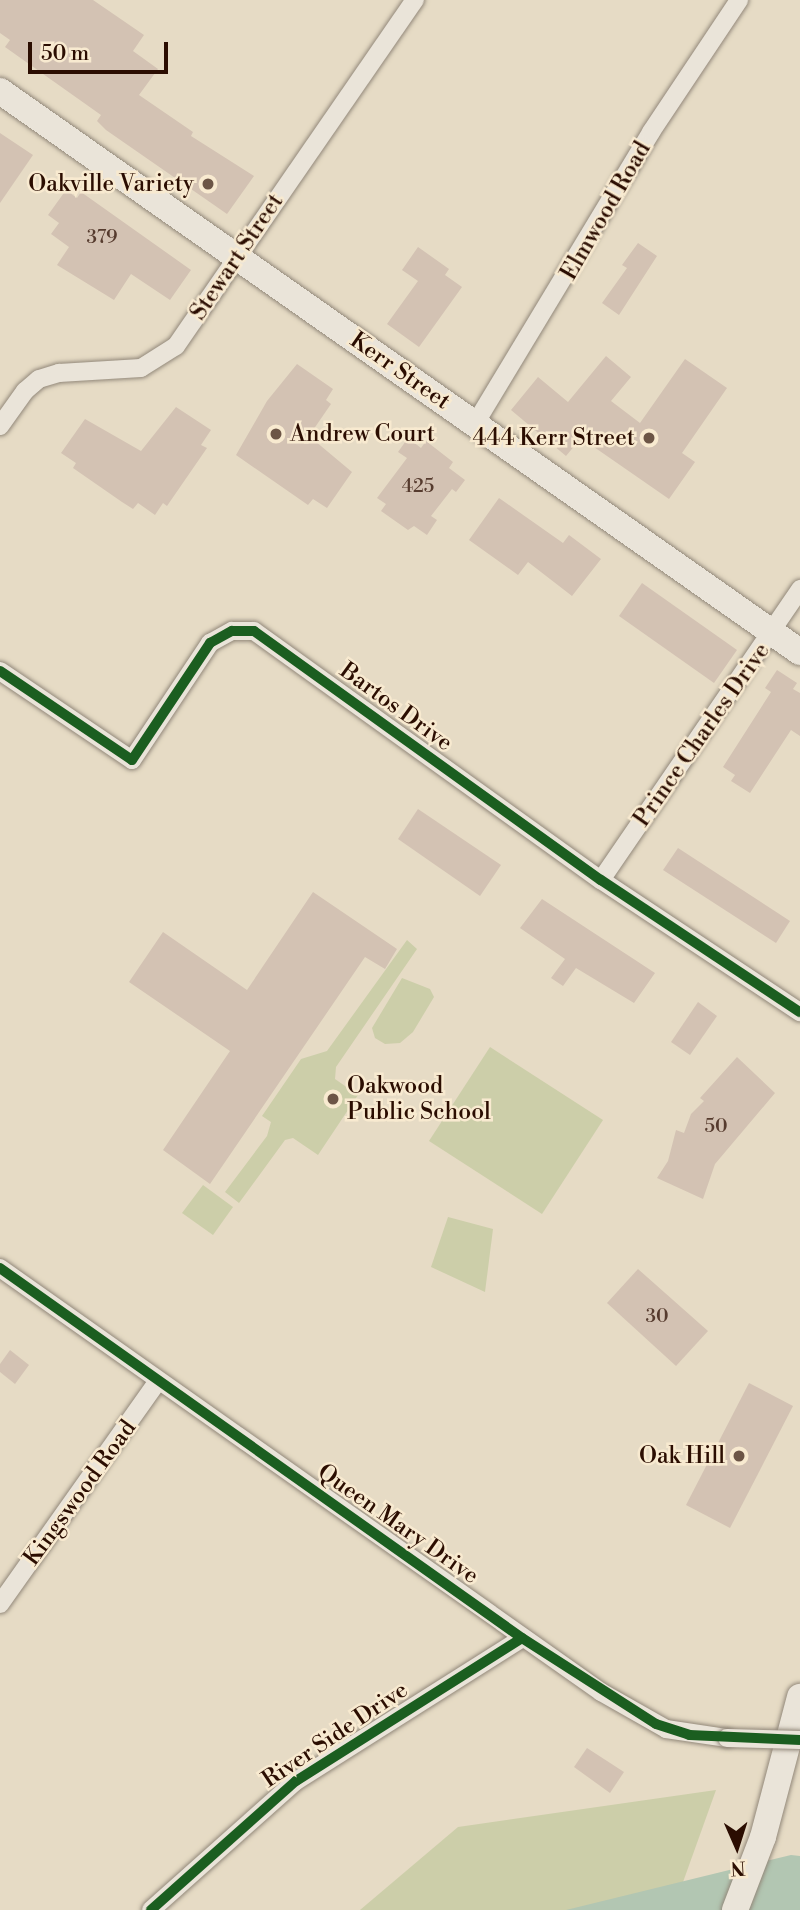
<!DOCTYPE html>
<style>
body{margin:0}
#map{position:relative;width:800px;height:1910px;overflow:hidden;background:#e6dbc5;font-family:"Libre Bodoni",serif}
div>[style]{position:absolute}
.green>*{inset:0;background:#cccea9}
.water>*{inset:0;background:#b2c6b2}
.building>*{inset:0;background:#d3c2b3}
.roads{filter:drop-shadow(0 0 2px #92887a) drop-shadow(0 0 2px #92887a)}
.minor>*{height:18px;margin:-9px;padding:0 9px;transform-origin:9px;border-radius:9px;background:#eae4d9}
.secondary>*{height:26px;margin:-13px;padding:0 13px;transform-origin:13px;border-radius:13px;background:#eae4d9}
.bridges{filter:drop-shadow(0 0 2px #92887a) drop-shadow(0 0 2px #92887a)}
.minor-bridge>*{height:18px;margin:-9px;padding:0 9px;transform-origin:9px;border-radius:9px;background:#eae4d9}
.cycleway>*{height:10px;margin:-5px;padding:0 5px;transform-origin:5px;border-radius:5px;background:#1b5e20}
.dots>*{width:19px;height:19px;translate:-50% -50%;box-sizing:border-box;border:4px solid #f8ead0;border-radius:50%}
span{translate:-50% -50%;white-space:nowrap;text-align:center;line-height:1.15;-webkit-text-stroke:5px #f8ead0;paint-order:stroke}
.number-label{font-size:19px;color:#563b2e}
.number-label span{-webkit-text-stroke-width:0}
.poi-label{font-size:23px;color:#2b0d01}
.right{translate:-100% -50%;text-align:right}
.left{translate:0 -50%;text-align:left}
.street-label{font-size:23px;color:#2b0d01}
.north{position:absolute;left:702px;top:1812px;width:70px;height:70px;-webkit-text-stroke:5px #f8ead0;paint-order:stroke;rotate:177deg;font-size:19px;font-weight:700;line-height:28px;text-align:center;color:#2b0d01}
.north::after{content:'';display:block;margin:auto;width:24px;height:32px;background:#2b0d01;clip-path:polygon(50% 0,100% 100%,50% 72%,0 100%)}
.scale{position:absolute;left:28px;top:42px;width:140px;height:32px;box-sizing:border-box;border:4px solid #2b0d01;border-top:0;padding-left:9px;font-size:21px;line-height:24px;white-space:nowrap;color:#2b0d01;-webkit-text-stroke:5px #f8ead0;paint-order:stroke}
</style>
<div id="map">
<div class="green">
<i style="clip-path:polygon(407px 940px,417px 949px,336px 1067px,335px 1079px,358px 1095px,318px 1155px,293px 1138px,285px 1140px,239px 1203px,225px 1192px,267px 1136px,271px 1122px,262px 1116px,301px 1059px,327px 1051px)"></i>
<i style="clip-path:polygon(402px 978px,430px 989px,434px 997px,413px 1032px,400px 1043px,385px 1044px,375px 1038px,372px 1028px)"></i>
<i style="clip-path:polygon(490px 1047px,603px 1120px,542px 1214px,429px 1141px)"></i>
<i style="clip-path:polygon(203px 1185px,233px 1207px,213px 1235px,182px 1213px)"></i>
<i style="clip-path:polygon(448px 1217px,493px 1229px,485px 1292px,431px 1267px)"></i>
<i style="clip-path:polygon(716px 1790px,673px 1910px,360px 1910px,458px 1827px)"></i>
</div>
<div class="water">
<i style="clip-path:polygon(791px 1855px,800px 1856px,800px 1910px,566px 1910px)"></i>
</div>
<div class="building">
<i style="clip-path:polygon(0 0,93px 0,144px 35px,133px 51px,158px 69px,139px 95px,193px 132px,191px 136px,254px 176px,227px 214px,106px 130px,97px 121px,101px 115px,5px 47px,10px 40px,0 33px)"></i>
<i style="clip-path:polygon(0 133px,33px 155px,0 203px)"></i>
<i style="clip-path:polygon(66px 190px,77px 198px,81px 192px,191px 270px,170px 300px,131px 274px,114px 300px,57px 265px,69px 247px,51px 234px,59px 223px,48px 215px)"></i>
<i style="clip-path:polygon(638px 243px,657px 256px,619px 315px,602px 303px,627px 268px,622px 265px)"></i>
<i style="clip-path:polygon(418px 247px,449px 269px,445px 275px,462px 287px,419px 347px,387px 324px,418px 281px,402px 270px)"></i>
<i style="clip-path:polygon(606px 356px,631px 377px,611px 401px,640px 423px,685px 359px,727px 388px,682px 453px,695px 462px,669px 499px,581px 438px,566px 456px,511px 410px,538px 377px,568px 402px)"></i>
<i style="clip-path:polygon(297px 364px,333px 389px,326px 400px,331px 404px,309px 436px,352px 472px,327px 508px,313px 499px,308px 505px,236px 455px,267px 401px)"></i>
<i style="clip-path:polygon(176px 407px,211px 430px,201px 445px,207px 448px,167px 506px,163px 503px,155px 515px,138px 503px,133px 509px,122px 502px,73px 468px,76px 463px,61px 453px,85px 419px,141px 451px)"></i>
<i style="clip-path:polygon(408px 438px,421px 448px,426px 441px,453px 462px,449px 468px,465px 480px,456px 492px,452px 489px,431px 516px,437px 520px,427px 535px,414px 526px,408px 530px,381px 511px,386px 504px,377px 498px,407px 458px,398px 452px)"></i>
<i style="clip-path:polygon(499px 498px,563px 543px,569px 535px,601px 559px,572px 596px,528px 562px,518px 575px,469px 540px)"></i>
<i style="clip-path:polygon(642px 583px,737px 650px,714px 683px,619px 616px)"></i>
<i style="clip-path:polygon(777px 670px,797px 683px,793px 689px,800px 693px,800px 736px,791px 730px,750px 793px,731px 781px,735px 775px,723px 767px,771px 692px,765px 688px)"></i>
<i style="clip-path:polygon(418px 809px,501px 865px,480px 896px,398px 839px)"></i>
<i style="clip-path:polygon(678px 848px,790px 921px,776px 943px,663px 870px)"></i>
<i style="clip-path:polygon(313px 892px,397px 949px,385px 969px,365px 957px,210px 1184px,163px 1150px,230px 1051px,129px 982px,163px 932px,247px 990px)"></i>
<i style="clip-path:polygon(542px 899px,655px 973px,634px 1003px,576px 968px,563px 986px,551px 978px,565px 959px,520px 928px)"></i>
<i style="clip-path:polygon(698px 1002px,717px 1016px,690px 1055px,671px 1042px)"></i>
<i style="clip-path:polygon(737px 1057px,775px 1093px,715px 1164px,703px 1199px,657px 1178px,668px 1161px,676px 1130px,684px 1133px,691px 1114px,704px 1101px,700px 1098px)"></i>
<i style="clip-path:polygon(638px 1269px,708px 1331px,676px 1366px,607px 1303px)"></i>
<i style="clip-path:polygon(10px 1350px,29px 1365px,15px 1384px,0 1372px,0 1364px)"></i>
<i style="clip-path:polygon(749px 1383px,793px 1406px,730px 1528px,686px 1505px)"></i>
<i style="clip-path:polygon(587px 1748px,624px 1772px,610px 1793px,574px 1767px)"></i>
</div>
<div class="roads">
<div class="minor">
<i style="left:475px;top:424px;width:341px;rotate:-58.9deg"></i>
<i style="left:651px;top:132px;width:159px;rotate:-56.3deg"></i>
<i style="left:0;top:426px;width:43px;rotate:-54.5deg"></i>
<i style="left:25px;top:391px;width:18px;rotate:-41deg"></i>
<i style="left:39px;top:379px;width:21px;rotate:-17deg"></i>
<i style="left:59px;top:373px;width:82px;rotate:-3.5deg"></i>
<i style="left:141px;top:368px;width:41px;rotate:-32.2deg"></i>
<i style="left:176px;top:346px;width:421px;rotate:-55.4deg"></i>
<i style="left:0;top:671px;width:159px;rotate:34deg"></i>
<i style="left:132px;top:760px;width:141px;rotate:-56.3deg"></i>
<i style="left:210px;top:643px;width:25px;rotate:-29deg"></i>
<i style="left:232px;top:631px;width:22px"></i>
<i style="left:254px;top:631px;width:427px;rotate:35.7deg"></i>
<i style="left:601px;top:880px;width:239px;rotate:33.6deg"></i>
<i style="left:601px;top:880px;width:353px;rotate:-55.6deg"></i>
<i style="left:0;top:1268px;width:736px;rotate:35.2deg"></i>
<i style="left:601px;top:1692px;width:75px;rotate:29.6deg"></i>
<i style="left:666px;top:1729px;width:62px;rotate:8.4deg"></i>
<i style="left:0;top:1604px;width:273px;rotate:-54.7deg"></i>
<i style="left:151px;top:1910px;width:194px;rotate:-41.7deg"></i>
<i style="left:296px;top:1781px;width:267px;rotate:-32.3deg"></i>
</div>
<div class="secondary">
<i style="left:0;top:91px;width:977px;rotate:35.04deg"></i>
<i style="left:735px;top:1910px;width:78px;rotate:-69deg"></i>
<i style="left:763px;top:1837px;width:145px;rotate:-75.2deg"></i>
</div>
</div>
<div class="bridges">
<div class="minor-bridge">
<i style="left:727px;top:1738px;width:73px;rotate:1.6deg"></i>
</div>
</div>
<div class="cycleway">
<i style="left:0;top:671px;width:159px;rotate:34deg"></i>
<i style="left:132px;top:760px;width:141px;rotate:-56.3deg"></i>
<i style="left:210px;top:643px;width:25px;rotate:-29deg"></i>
<i style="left:232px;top:631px;width:22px"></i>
<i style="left:254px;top:631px;width:427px;rotate:35.7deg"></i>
<i style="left:601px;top:880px;width:239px;rotate:33.6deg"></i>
<i style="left:0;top:1268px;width:640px;rotate:35.33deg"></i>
<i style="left:522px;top:1638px;width:159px;rotate:32.7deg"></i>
<i style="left:656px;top:1724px;width:35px;rotate:18deg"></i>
<i style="left:689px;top:1735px;width:111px;rotate:2.6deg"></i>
<i style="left:151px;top:1910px;width:194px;rotate:-41.7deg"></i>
<i style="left:296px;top:1781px;width:267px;rotate:-32.3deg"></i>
</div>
<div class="dots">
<i style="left:208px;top:184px;background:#6c5546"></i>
<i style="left:276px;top:434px;background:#6c5546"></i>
<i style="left:649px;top:438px;background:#6c5546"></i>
<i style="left:333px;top:1099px;background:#6c5546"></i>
<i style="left:739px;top:1456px;background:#6c5546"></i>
</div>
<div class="number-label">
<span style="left:102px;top:238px">379</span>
<span style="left:418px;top:487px">425</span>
<span style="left:716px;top:1127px">50</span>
<span style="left:657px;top:1317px">30</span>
</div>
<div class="poi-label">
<span class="right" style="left:194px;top:184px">Oakville Variety</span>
<span class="left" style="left:290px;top:434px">Andrew Court</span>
<span class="right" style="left:635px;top:438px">444 Kerr Street</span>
<span class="left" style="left:347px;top:1099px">Oakwood<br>Public School</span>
<span class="right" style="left:725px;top:1456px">Oak Hill</span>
</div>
<div class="street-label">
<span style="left:606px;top:211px;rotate:-60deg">Elmwood Road</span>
<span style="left:237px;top:257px;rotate:-56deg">Stewart Street</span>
<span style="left:400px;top:371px;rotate:35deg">Kerr Street</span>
<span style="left:396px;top:707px;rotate:36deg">Bartos Drive</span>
<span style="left:702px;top:735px;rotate:-55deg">Prince Charles Drive</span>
<span style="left:80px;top:1493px;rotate:-54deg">Kingswood Road</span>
<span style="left:398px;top:1524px;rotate:35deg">Queen Mary Drive</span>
<span style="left:335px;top:1735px;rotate:-34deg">River Side Drive</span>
</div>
<div class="north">N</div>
<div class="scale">50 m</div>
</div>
